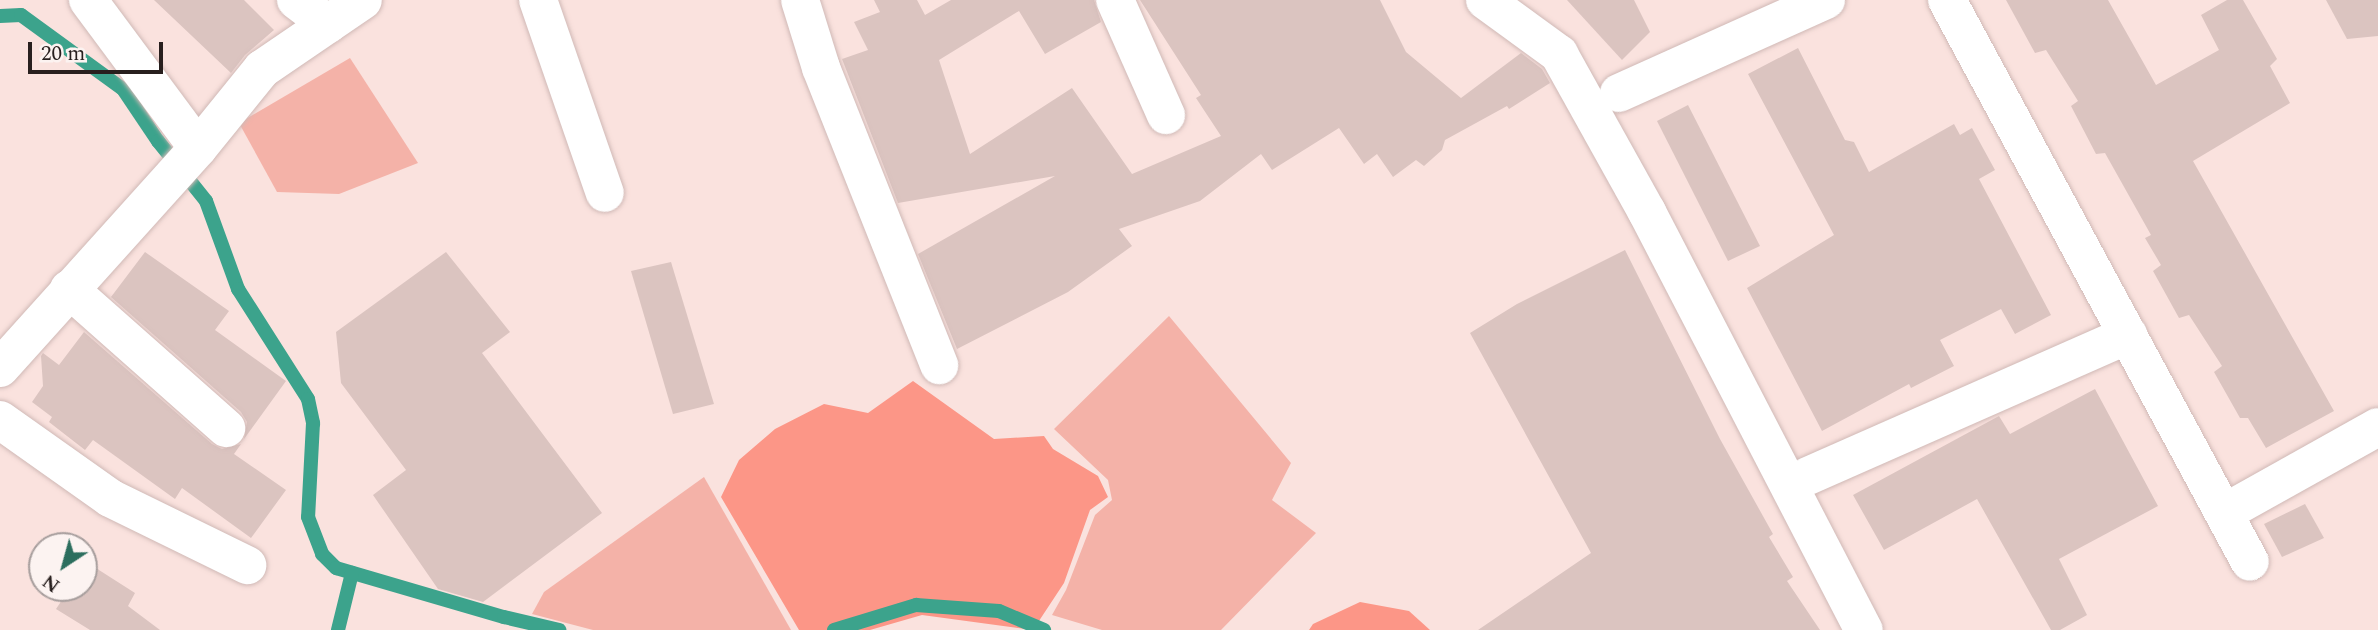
<!DOCTYPE html>
<style>
body{margin:0}
#map{position:relative;width:2378px;height:630px;overflow:hidden;background:#fae2de;font-family:Spectral,serif}
div>[style]{position:absolute}
.green>*{inset:0;background:#f4b2a8}
.forest>*{inset:0;background:#fc9687}
.stream>*{height:14px;margin:-7px;padding:0 7px;transform-origin:7px;border-radius:7px;background:#3ca38c}
.building>*{inset:0;background:#dbc4c0}
.roads{filter:drop-shadow(0 0 2px #d0b9b6) drop-shadow(0 0 2px #d0b9b6)}
.minor>*{height:38px;margin:-19px;padding:0 19px;transform-origin:19px;border-radius:19px;background:#fff}
span{translate:-50% -50%;white-space:nowrap;text-align:center;line-height:1.15;-webkit-text-stroke:5px #fcf3f1;paint-order:stroke}
.north{position:absolute;left:28px;top:532px;width:70px;height:70px;box-sizing:border-box;background:#fcf3f1;border:2px solid #a79e9d;border-radius:50%;rotate:216deg;font-size:19px;font-weight:700;line-height:28px;text-align:center;color:#281f1e}
.north::after{content:'';display:block;margin:auto;width:24px;height:32px;background:#2c6e5e;clip-path:polygon(50% 0,100% 100%,50% 72%,0 100%)}
.scale{position:absolute;left:28px;top:42px;width:135px;height:32px;box-sizing:border-box;border:4px solid #281f1e;border-top:0;padding-left:9px;font-size:21px;line-height:24px;white-space:nowrap;color:#281f1e;-webkit-text-stroke:5px #fcf3f1;paint-order:stroke}
</style>
<div id="map">
<div class="green">
<i style="clip-path:polygon(350px 58px,418px 163px,339px 194px,277px 192px,239px 123px)"></i>
<i style="clip-path:polygon(1169px 316px,1291px 463px,1272px 500px,1316px 533px,1221px 630px,1102px 630px,1052px 615px,1066px 590px,1095px 515px,1112px 500px,1108px 480px,1054px 429px)"></i>
<i style="clip-path:polygon(704px 477px,791px 630px,593px 630px,532px 614px,544px 592px)"></i>
</div>
<div class="forest">
<i style="clip-path:polygon(913px 381px,994px 439px,1044px 436px,1053px 449px,1098px 476px,1108px 497px,1090px 510px,1064px 583px,1033px 630px,922px 615px,870px 630px,799px 630px,721px 497px,739px 460px,775px 429px,824px 404px,868px 413px)"></i>
<i style="clip-path:polygon(1360px 602px,1409px 611px,1430px 630px,1309px 630px,1313px 624px)"></i>
</div>
<div class="stream">
<i style="left:0;top:16px;width:21px;rotate:-3deg"></i>
<i style="left:21px;top:15px;width:126px;rotate:36deg"></i>
<i style="left:123px;top:89px;width:63px;rotate:56.1deg"></i>
<i style="left:158px;top:141px;width:77px;rotate:51.3deg"></i>
<i style="left:206px;top:201px;width:94px;rotate:70deg"></i>
<i style="left:238px;top:289px;width:130px;rotate:57.5deg"></i>
<i style="left:308px;top:399px;width:25px;rotate:78deg"></i>
<i style="left:313px;top:423px;width:94px;rotate:93deg"></i>
<i style="left:308px;top:517px;width:40px;rotate:69deg"></i>
<i style="left:322px;top:554px;width:20px;rotate:45deg"></i>
<i style="left:336px;top:568px;width:175px;rotate:16.3deg"></i>
<i style="left:504px;top:617px;width:57px;rotate:13.3deg"></i>
<i style="left:338px;top:630px;width:59px;rotate:-76.2deg"></i>
<i style="left:834px;top:630px;width:86px;rotate:-17deg"></i>
<i style="left:916px;top:605px;width:83px;rotate:4.1deg"></i>
<i style="left:999px;top:611px;width:49px;rotate:22.9deg"></i>
</div>
<div class="building">
<i style="clip-path:polygon(154px 0,244px 0,274px 30px,245px 55px,231px 73px)"></i>
<i style="clip-path:polygon(874px 0,917px 0,925px 15px,951px 0,1094px 0,1101px 22px,1045px 54px,1019px 11px,939px 60px,970px 154px,1072px 88px,1132px 174px,1221px 136px,1196px 98px,1201px 95px,1140px 0,1380px 0,1406px 52px,1461px 98px,1521px 53px,1542px 69px,1550px 83px,1509px 109px,1507px 106px,1445px 140px,1442px 150px,1424px 166px,1416px 160px,1393px 177px,1377px 154px,1364px 164px,1339px 128px,1272px 170px,1261px 154px,1200px 201px,1119px 229px,1132px 246px,1068px 292px,957px 349px,918px 254px,1055px 176px,898px 203px,842px 59px,868px 50px,854px 22px,880px 12px)"></i>
<i style="clip-path:polygon(1567px 0,1634px 0,1650px 32px,1622px 60px)"></i>
<i style="clip-path:polygon(2006px 0,2108px 0,2156px 85px,2219px 50px,2201px 15px,2227px 0,2243px 0,2277px 59px,2270px 66px,2290px 103px,2193px 161px,2334px 411px,2266px 448px,2248px 418px,2240px 418px,2214px 372px,2222px 366px,2189px 315px,2179px 318px,2153px 271px,2161px 265px,2145px 238px,2151px 235px,2105px 153px,2096px 154px,2071px 106px,2078px 101px,2046px 50px,2035px 53px)"></i>
<i style="clip-path:polygon(2326px 0,2378px 0,2378px 36px,2347px 39px)"></i>
<i style="clip-path:polygon(1798px 48px,1845px 140px,1854px 142px,1869px 172px,1954px 124px,1960px 135px,1972px 128px,1995px 170px,1979px 179px,2051px 315px,2015px 334px,2001px 309px,1940px 340px,1954px 366px,1911px 388px,1909px 384px,1822px 431px,1747px 288px,1834px 235px,1748px 74px)"></i>
<i style="clip-path:polygon(1688px 105px,1760px 246px,1728px 261px,1657px 121px)"></i>
<i style="clip-path:polygon(1625px 250px,1720px 439px,1773px 534px,1769px 537px,1793px 577px,1787px 581px,1820px 630px,1478px 630px,1591px 553px,1470px 333px,1517px 304px)"></i>
<i style="clip-path:polygon(145px 252px,229px 311px,215px 330px,286px 381px,244px 439px,247px 422px,241px 412px,111px 297px)"></i>
<i style="clip-path:polygon(446px 252px,510px 332px,482px 353px,602px 513px,483px 602px,438px 589px,373px 495px,406px 470px,341px 383px,336px 332px)"></i>
<i style="clip-path:polygon(671px 262px,714px 404px,673px 414px,631px 271px)"></i>
<i style="clip-path:polygon(84px 332px,212px 444px,222px 449px,241px 444px,234px 454px,286px 490px,251px 538px,182px 488px,175px 499px,93px 440px,85px 450px,49px 422px,52px 417px,32px 402px,43px 386px,41px 356px,43px 353px,59px 365px)"></i>
<i style="clip-path:polygon(2095px 389px,2158px 506px,2059px 559px,2087px 615px,2060px 630px,2051px 630px,1977px 499px,1884px 550px,1853px 495px,1999px 416px,2010px 434px)"></i>
<i style="clip-path:polygon(2305px 504px,2324px 538px,2282px 557px,2264px 524px)"></i>
<i style="clip-path:polygon(88px 563px,135px 593px,128px 606px,160px 630px,90px 630px,56px 609px,70px 588px,84px 588px,84px 569px)"></i>
</div>
<div class="roads">
<div class="minor">
<i style="left:88px;top:0;width:184px;rotate:53.4deg"></i>
<i style="left:296px;top:0;width:40px;rotate:37deg"></i>
<i style="left:538px;top:0;width:204px;rotate:70.9deg"></i>
<i style="left:800px;top:0;width:71px;rotate:72.8deg"></i>
<i style="left:821px;top:68px;width:320px;rotate:68.3deg"></i>
<i style="left:1115px;top:0;width:126px;rotate:66.1deg"></i>
<i style="left:1485px;top:0;width:92px;rotate:36.1deg"></i>
<i style="left:1559px;top:54px;width:181px;rotate:60.9deg"></i>
<i style="left:1647px;top:212px;width:471px;rotate:62.6deg"></i>
<i style="left:1947px;top:0;width:638px;rotate:61.67deg"></i>
<i style="left:1619px;top:93px;width:227px;rotate:-24.2deg"></i>
<i style="left:69px;top:289px;width:210px;rotate:41.5deg"></i>
<i style="left:0;top:368px;width:296px;rotate:-48deg"></i>
<i style="left:198px;top:148px;width:102px;rotate:-51deg"></i>
<i style="left:262px;top:69px;width:122px;rotate:-34.3deg"></i>
<i style="left:0;top:420px;width:135px;rotate:35.3deg"></i>
<i style="left:110px;top:498px;width:153px;rotate:26.1deg"></i>
<i style="left:1808px;top:476px;width:350px;rotate:-23.8deg"></i>
<i style="left:2224px;top:513px;width:176px;rotate:-29.2deg"></i>
</div>
</div>
<div class="north">N</div>
<div class="scale">20 m</div>
</div>
